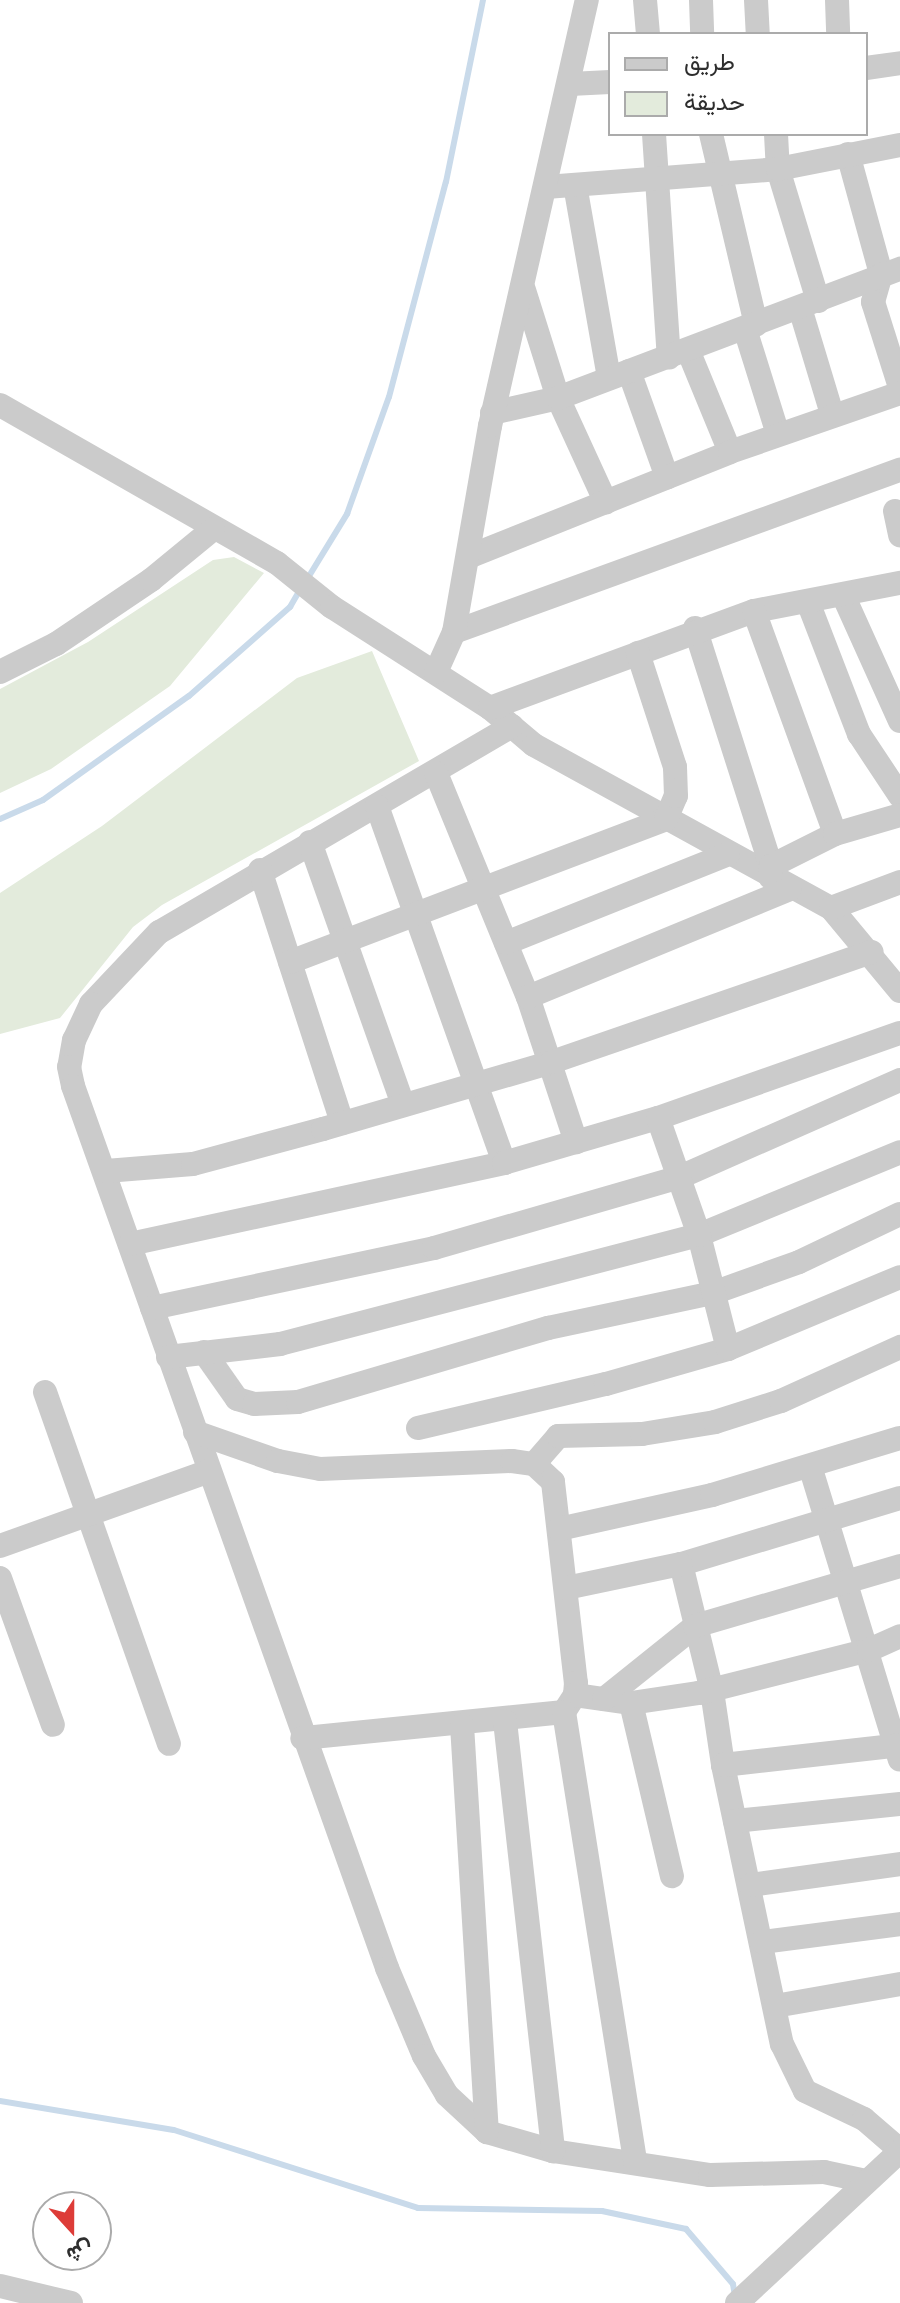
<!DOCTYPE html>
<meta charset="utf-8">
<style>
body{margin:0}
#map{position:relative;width:900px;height:2303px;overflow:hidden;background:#fff;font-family:"Work Sans",Vazirmatn,sans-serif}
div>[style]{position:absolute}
.green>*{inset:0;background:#e3ebdc}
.stream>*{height:6px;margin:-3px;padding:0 3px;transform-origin:3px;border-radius:3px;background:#c9daea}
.minor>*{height:24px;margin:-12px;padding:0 12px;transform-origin:12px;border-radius:12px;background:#cbcbcb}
span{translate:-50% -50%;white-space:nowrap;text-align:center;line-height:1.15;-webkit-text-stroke:8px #fff;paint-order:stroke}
.legend{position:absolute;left:608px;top:32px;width:260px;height:104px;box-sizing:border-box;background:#fff;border:2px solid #ababab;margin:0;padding:10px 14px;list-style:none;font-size:24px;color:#2e2e2e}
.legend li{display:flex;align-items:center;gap:16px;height:40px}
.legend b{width:40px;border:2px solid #ababab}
.north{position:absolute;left:32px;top:2191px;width:80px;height:80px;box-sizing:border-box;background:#fff;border:2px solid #ababab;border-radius:50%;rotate:159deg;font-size:22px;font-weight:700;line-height:32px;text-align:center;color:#2e2e2e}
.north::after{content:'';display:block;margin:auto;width:28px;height:36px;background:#dd3c38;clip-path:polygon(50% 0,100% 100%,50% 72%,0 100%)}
</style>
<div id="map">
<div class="green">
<i style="clip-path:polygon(234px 557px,264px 573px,170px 686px,51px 769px,0 793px,0 689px,88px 642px,213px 560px)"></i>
<i style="clip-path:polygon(372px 651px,419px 761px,162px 905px,133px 927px,60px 1018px,0 1034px,0 893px,102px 826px,297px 678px)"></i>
</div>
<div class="stream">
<i style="left:306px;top:581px;width:79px;rotate:-58.5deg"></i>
<i style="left:347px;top:514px;width:124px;rotate:-70.3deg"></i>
<i style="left:389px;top:397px;width:222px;rotate:-75.2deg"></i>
<i style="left:446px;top:182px;width:186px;rotate:-78.5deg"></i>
<i style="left:0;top:819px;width:47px;rotate:-23.8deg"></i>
<i style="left:43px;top:800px;width:179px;rotate:-35.5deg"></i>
<i style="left:189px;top:696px;width:135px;rotate:-41.4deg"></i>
<i style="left:290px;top:607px;width:20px;rotate:-60deg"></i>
<i style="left:0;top:2101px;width:176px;rotate:9.5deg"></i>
<i style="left:174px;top:2130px;width:256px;rotate:17.7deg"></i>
<i style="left:418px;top:2208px;width:184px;rotate:0.9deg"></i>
<i style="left:602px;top:2211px;width:86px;rotate:12.1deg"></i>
<i style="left:686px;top:2229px;width:72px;rotate:49.5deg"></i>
<i style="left:733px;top:2284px;width:12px;rotate:81deg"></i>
</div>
<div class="minor">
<i style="left:645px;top:0;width:34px;rotate:85deg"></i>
<i style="left:701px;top:0;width:34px;rotate:88deg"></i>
<i style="left:756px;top:0;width:34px;rotate:87deg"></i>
<i style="left:837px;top:0;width:34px;rotate:88deg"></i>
<i style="left:866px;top:68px;width:34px;rotate:-8deg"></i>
<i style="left:570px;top:84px;width:40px;rotate:-2.9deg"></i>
<i style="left:654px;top:134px;width:224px;rotate:86.2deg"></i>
<i style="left:711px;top:134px;width:196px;rotate:76.7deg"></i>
<i style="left:776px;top:134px;width:35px;rotate:87deg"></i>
<i style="left:778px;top:169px;width:138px;rotate:73.1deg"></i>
<i style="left:848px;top:154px;width:124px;rotate:74.6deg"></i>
<i style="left:881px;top:274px;width:29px;rotate:106deg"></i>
<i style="left:873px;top:302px;width:89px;rotate:72.4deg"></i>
<i style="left:575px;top:185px;width:196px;rotate:80deg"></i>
<i style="left:546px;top:187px;width:233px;rotate:-4.4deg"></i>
<i style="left:778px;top:169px;width:124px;rotate:-11.1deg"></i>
<i style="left:524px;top:290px;width:113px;rotate:72.5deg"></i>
<i style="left:558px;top:398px;width:115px;rotate:65.4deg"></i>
<i style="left:800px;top:308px;width:111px;rotate:73.2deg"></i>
<i style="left:745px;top:329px;width:110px;rotate:72.6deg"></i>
<i style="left:688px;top:350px;width:110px;rotate:67.6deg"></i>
<i style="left:629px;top:371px;width:113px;rotate:70.3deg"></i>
<i style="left:0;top:405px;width:319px;rotate:29.7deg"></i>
<i style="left:277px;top:563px;width:70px;rotate:38.7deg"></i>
<i style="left:332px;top:607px;width:188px;rotate:32.6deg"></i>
<i style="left:490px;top:708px;width:57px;rotate:40.1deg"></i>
<i style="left:534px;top:745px;width:339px;rotate:28.8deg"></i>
<i style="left:831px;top:908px;width:108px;rotate:50.3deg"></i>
<i style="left:492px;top:413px;width:68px;rotate:-12.8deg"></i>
<i style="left:558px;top:398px;width:366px;rotate:-20.7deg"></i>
<i style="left:895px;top:511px;width:25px;rotate:78deg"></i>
<i style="left:468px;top:557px;width:282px;rotate:-21.8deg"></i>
<i style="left:730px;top:452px;width:180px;rotate:-19.1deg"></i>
<i style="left:844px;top:597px;width:136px;rotate:65.7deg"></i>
<i style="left:808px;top:602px;width:142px;rotate:68.9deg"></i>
<i style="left:859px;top:734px;width:74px;rotate:56.5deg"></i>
<i style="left:754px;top:611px;width:149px;rotate:-10.9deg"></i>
<i style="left:695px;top:628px;width:250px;rotate:72.3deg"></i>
<i style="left:454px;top:632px;width:475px;rotate:-20deg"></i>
<i style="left:0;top:672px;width:63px;rotate:-26.6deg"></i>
<i style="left:56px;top:644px;width:115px;rotate:-34deg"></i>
<i style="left:151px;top:580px;width:80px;rotate:-39.4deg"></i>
<i style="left:436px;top:672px;width:44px;rotate:-65.8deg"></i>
<i style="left:454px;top:632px;width:209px;rotate:-80.1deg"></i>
<i style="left:490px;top:426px;width:437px;rotate:-77.2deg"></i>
<i style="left:490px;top:708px;width:281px;rotate:-20.2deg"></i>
<i style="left:754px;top:611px;width:237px;rotate:70deg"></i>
<i style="left:835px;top:834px;width:72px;rotate:153.4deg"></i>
<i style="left:771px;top:866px;width:11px;rotate:95deg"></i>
<i style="left:512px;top:726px;width:409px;rotate:149.7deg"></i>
<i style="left:159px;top:932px;width:99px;rotate:133.4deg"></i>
<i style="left:91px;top:1004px;width:40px;rotate:115deg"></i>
<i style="left:74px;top:1040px;width:27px;rotate:100deg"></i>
<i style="left:69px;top:1067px;width:19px;rotate:78deg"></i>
<i style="left:73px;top:1086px;width:936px;rotate:70.4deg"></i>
<i style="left:387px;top:1968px;width:95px;rotate:67.2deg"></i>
<i style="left:424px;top:2056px;width:45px;rotate:59.5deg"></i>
<i style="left:447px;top:2095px;width:54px;rotate:42.8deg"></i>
<i style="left:487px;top:2132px;width:69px;rotate:16.1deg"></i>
<i style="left:553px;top:2151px;width:159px;rotate:8.7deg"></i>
<i style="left:710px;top:2175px;width:114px;rotate:-1.5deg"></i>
<i style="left:824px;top:2172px;width:43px;rotate:12.1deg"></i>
<i style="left:436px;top:773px;width:242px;rotate:67.7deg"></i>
<i style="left:528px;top:997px;width:153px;rotate:71.7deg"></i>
<i style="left:377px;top:806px;width:379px;rotate:70.4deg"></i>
<i style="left:835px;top:834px;width:68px;rotate:-16.3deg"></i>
<i style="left:310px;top:842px;width:279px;rotate:70.5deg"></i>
<i style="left:260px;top:870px;width:266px;rotate:72deg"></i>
<i style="left:831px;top:908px;width:74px;rotate:-20.6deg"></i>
<i style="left:506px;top:943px;width:239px;rotate:-21.8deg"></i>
<i style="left:290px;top:962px;width:402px;rotate:-20.8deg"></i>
<i style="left:666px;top:819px;width:25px;rotate:-67deg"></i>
<i style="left:676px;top:796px;width:29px;rotate:-92deg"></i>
<i style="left:675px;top:767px;width:120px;rotate:-108deg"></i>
<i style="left:528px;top:997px;width:283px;rotate:-22.4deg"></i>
<i style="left:106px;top:1171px;width:87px;rotate:-4.6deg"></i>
<i style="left:193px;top:1164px;width:135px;rotate:-15.1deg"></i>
<i style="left:323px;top:1129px;width:239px;rotate:-16.3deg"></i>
<i style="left:552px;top:1062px;width:338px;rotate:-19deg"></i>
<i style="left:130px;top:1244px;width:383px;rotate:-12.2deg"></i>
<i style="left:504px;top:1163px;width:160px;rotate:-16.3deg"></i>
<i style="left:658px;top:1118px;width:256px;rotate:-19.4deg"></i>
<i style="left:152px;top:1308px;width:288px;rotate:-12deg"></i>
<i style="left:434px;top:1248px;width:256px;rotate:-16.1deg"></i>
<i style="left:680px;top:1177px;width:240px;rotate:-23.8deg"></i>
<i style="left:728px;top:1349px;width:186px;rotate:-22.7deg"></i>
<i style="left:204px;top:1352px;width:57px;rotate:54.9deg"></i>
<i style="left:237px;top:1399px;width:18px;rotate:16deg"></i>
<i style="left:254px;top:1404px;width:44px;rotate:-2.6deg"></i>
<i style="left:298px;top:1402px;width:261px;rotate:-16.5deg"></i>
<i style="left:548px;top:1328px;width:169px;rotate:-12deg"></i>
<i style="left:713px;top:1293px;width:91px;rotate:-19.8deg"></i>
<i style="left:799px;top:1262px;width:112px;rotate:-25.4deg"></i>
<i style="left:168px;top:1357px;width:113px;rotate:-6.6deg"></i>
<i style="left:280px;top:1344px;width:433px;rotate:-14.6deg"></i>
<i style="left:699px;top:1235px;width:217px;rotate:-22.4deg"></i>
<i style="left:45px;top:1392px;width:373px;rotate:70.6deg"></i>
<i style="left:418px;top:1428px;width:193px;rotate:-13.2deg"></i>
<i style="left:606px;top:1384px;width:127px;rotate:-16deg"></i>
<i style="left:728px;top:1349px;width:118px;rotate:-104.3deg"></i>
<i style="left:699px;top:1235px;width:124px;rotate:-109.3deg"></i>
<i style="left:195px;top:1432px;width:88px;rotate:19.3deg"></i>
<i style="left:278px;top:1461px;width:43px;rotate:10.8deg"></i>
<i style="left:320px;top:1469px;width:192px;rotate:-2.4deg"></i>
<i style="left:512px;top:1461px;width:22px;rotate:8deg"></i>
<i style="left:534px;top:1464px;width:26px;rotate:43deg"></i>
<i style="left:553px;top:1482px;width:202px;rotate:83.5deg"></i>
<i style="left:576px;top:1683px;width:12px;rotate:95deg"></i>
<i style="left:575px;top:1695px;width:20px;rotate:123deg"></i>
<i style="left:564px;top:1712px;width:263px;rotate:174.3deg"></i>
<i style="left:534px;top:1464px;width:37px;rotate:-49deg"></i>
<i style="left:558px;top:1436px;width:84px;rotate:-1.4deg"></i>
<i style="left:642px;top:1434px;width:74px;rotate:-9.3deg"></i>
<i style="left:715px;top:1422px;width:69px;rotate:-17.7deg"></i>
<i style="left:781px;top:1401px;width:131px;rotate:-24.4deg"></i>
<i style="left:810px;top:1466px;width:307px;rotate:73deg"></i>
<i style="left:900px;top:1498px;width:229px;rotate:163.2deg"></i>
<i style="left:681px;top:1564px;width:131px;rotate:76.3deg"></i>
<i style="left:712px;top:1691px;width:75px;rotate:81.5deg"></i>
<i style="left:723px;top:1765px;width:285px;rotate:78.1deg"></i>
<i style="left:782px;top:2044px;width:52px;rotate:63.9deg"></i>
<i style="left:805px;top:2091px;width:65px;rotate:25.4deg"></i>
<i style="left:864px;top:2119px;width:48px;rotate:40.7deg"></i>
<i style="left:559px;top:1529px;width:157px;rotate:-12.5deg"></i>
<i style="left:712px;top:1495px;width:196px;rotate:-16.9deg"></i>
<i style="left:0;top:1546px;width:222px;rotate:-19.7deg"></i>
<i style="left:0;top:1578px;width:156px;rotate:70.2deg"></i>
<i style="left:566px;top:1588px;width:117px;rotate:-11.8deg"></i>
<i style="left:575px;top:1695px;width:57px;rotate:8.1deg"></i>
<i style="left:631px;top:1703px;width:69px;rotate:-8.4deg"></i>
<i style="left:699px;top:1693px;width:175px;rotate:-14.2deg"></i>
<i style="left:869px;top:1650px;width:34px;rotate:-24deg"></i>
<i style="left:604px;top:1699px;width:117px;rotate:-38.7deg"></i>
<i style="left:695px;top:1626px;width:214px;rotate:-16.3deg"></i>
<i style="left:631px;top:1703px;width:178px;rotate:76.7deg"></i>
<i style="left:564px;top:1712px;width:456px;rotate:81deg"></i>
<i style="left:505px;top:1721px;width:433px;rotate:83.6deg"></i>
<i style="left:462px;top:1725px;width:408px;rotate:86.5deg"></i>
<i style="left:723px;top:1765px;width:178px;rotate:-6.4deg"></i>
<i style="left:735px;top:1821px;width:166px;rotate:-5.9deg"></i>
<i style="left:751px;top:1885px;width:150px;rotate:-8deg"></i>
<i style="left:762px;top:1942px;width:139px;rotate:-7.4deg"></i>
<i style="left:775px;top:2006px;width:127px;rotate:-10deg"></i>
<i style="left:0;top:2286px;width:73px;rotate:13.5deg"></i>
<i style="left:737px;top:2303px;width:223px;rotate:-43deg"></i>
</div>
<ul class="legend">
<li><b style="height:10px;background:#cbcbcb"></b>طريق</li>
<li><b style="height:22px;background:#e3ebdc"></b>حديقة</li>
</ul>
<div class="north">ش</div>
</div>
